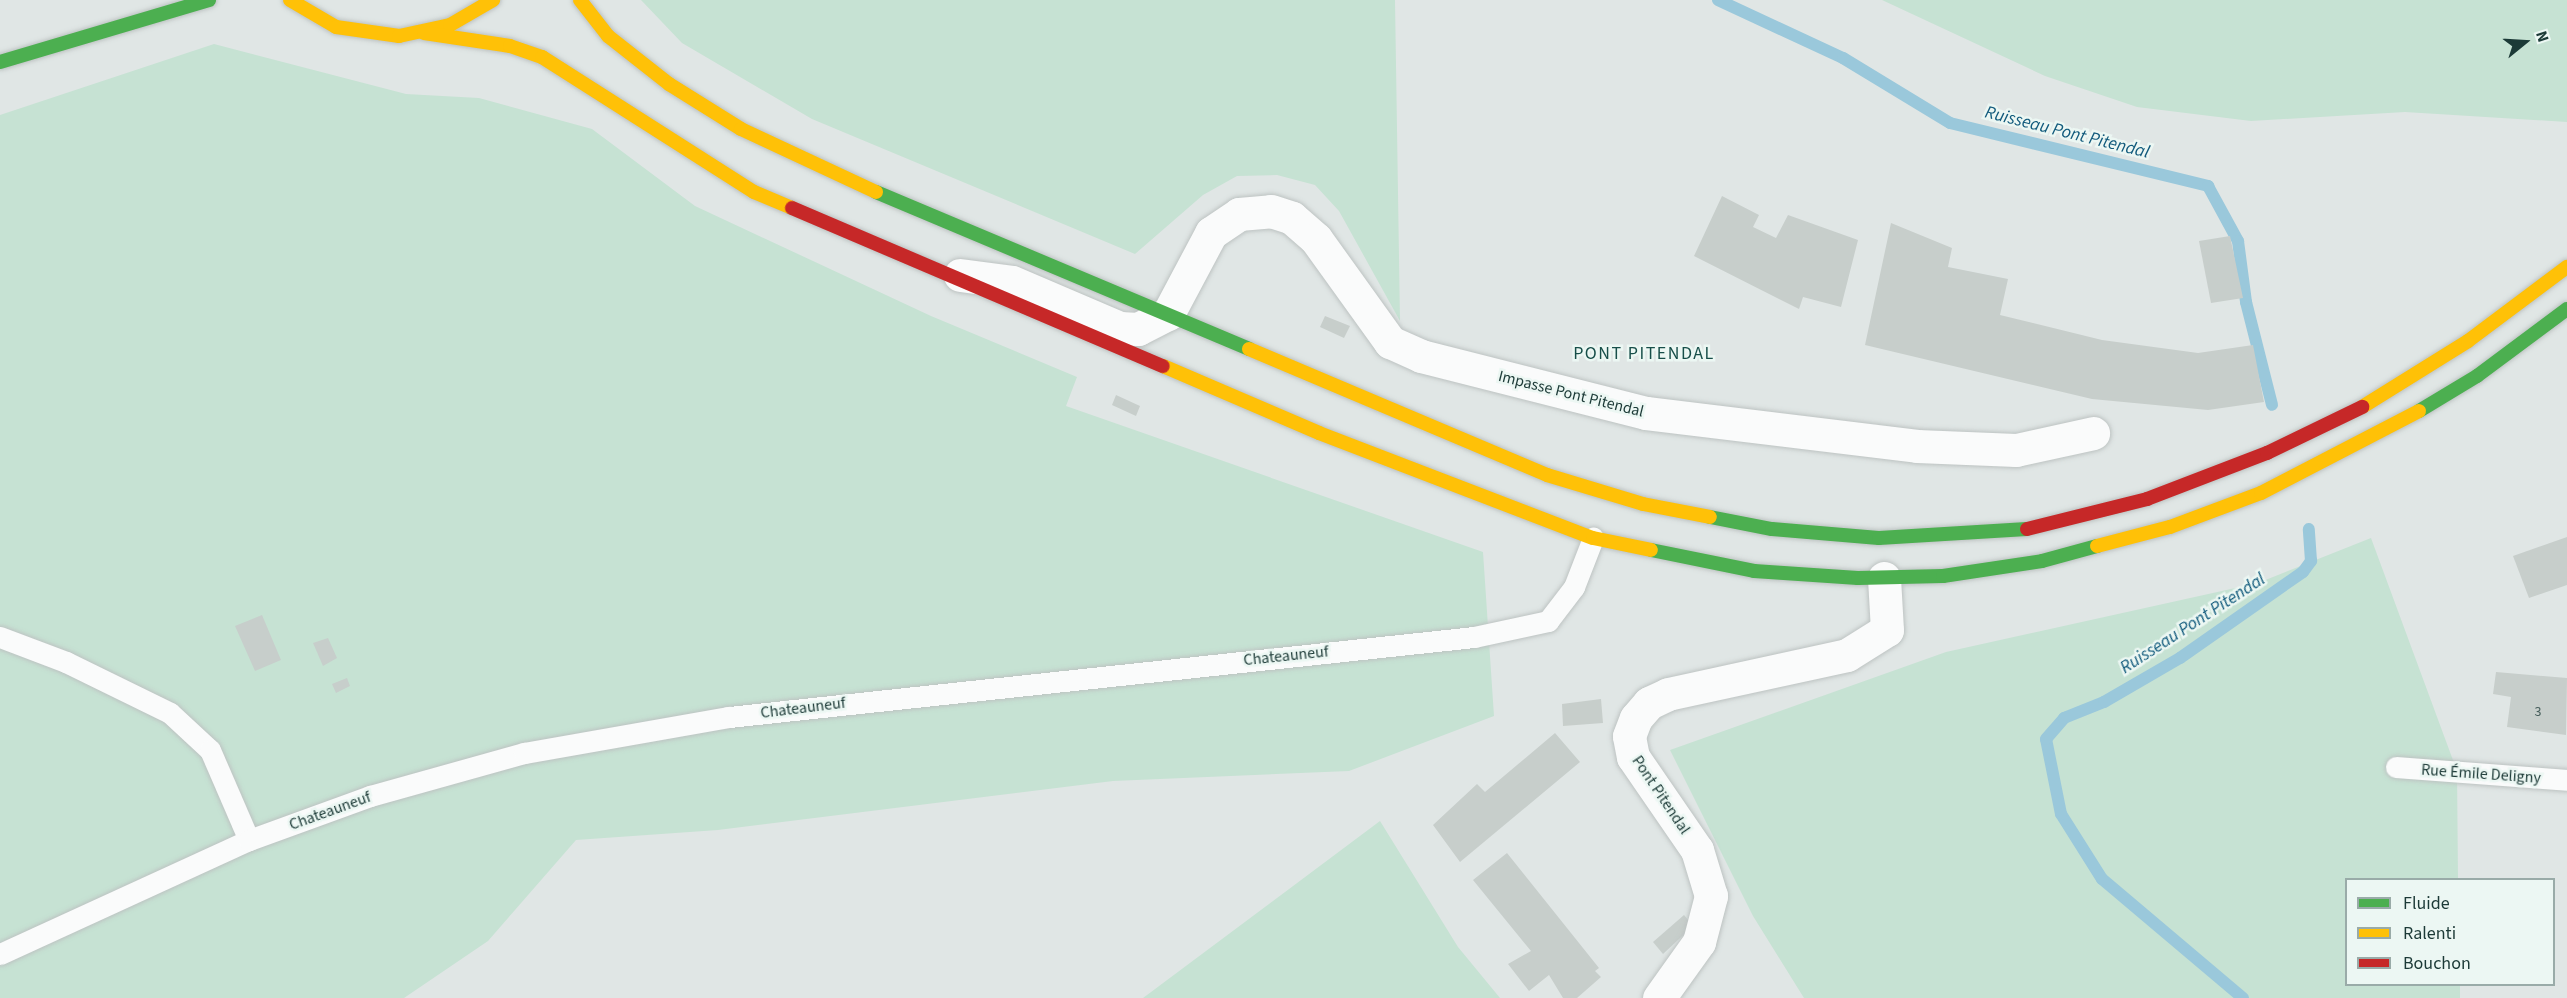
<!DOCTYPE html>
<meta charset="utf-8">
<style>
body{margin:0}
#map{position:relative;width:2567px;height:998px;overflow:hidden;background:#e0e6e5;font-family:"Source Sans 3",sans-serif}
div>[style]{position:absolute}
.green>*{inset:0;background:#c6e2d3}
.stream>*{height:12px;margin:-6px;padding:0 6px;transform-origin:6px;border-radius:6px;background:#9ac8db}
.building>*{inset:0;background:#c7cecb}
.roads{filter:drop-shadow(0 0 2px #bdc3c2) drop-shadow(0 0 2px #bdc3c2)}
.lane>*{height:21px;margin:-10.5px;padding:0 10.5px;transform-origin:10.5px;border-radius:10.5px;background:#fafbfb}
.street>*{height:33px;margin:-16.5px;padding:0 16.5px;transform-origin:16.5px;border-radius:16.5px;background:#fafbfb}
.fast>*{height:14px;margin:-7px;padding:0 7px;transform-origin:7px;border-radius:7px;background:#4caf50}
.slow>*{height:14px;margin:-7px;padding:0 7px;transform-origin:7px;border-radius:7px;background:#ffc107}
.jam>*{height:14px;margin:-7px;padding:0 7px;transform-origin:7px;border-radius:7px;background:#c62828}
span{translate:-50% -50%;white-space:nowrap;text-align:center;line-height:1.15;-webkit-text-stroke:5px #ecf7f3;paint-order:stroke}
.number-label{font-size:14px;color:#48605d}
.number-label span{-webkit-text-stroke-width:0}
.street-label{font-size:16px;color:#1c3a37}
.water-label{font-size:18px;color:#115a7c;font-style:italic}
.neighbourhood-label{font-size:18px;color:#174e49;letter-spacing:1.5px}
.legend{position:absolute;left:2345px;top:878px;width:210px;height:108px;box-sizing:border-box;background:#ecf7f3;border:2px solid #99aba8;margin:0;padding:8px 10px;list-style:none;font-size:18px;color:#1c3a37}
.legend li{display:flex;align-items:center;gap:12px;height:30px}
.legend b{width:30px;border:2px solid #99aba8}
.north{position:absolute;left:2495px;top:12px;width:60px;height:60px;-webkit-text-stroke:4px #ecf7f3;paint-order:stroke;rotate:72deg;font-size:16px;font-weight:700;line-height:24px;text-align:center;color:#1c3a37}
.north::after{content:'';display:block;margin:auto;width:21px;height:27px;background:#1c3a37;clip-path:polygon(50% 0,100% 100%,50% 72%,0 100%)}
</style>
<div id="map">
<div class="green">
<i style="clip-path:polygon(641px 0,1395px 0,1400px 321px,1339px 211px,1315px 185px,1277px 175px,1237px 176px,1203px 195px,1135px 254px,812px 119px,682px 43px)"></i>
<i style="clip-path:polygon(1882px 0,2567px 0,2567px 122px,2405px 112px,2251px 121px,2137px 107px,2045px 76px)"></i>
<i style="clip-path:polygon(214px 44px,406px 94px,479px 98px,592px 129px,695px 206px,931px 316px,1077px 377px,1066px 406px,1483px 552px,1494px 716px,1349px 771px,1113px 781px,718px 830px,576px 840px,488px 941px,404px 998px,0 998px,0 115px)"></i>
<i style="clip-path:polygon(2371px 538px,2457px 771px,2458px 879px,2346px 880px,2346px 984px,2460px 985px,2460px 998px,1804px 998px,1753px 916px,1670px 750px,1946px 652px,2258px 583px)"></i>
<i style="clip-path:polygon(1380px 821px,1458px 947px,1500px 998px,1143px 998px)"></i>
</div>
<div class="stream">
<i style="left:1718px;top:0;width:138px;rotate:24.9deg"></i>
<i style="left:1843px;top:58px;width:125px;rotate:31.3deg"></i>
<i style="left:1950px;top:123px;width:266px;rotate:13.7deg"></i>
<i style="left:2208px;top:186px;width:63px;rotate:61.4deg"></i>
<i style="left:2238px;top:241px;width:62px;rotate:82.5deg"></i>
<i style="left:2246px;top:302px;width:106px;rotate:75.8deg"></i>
<i style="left:2243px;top:998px;width:185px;rotate:-139.8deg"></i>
<i style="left:2102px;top:879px;width:77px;rotate:-122.2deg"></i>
<i style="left:2061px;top:814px;width:76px;rotate:-101.3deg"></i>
<i style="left:2046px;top:739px;width:28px;rotate:-49deg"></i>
<i style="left:2064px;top:718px;width:43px;rotate:-21.8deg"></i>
<i style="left:2104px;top:702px;width:88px;rotate:-30.1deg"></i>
<i style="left:2180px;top:658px;width:150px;rotate:-35deg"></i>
<i style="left:2303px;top:572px;width:14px;rotate:-54deg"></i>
<i style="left:2311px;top:561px;width:32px;rotate:-94deg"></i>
</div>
<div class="building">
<i style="clip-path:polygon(1722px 196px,1759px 215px,1753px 227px,1776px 238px,1788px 215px,1858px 240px,1841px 307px,1803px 297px,1799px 309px,1694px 256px)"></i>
<i style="clip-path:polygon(1891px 223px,1952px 248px,1948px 267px,2008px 279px,2000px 315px,2102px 340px,2198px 353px,2253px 345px,2264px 402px,2208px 410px,2092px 399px,1865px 345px)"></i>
<i style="clip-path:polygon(2230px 236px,2243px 298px,2211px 303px,2199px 241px)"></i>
<i style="clip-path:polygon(1325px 316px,1350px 326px,1344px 338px,1320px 327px)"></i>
<i style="clip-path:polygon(1116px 395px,1140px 406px,1136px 416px,1112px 405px)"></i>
<i style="clip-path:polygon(2567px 537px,2567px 585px,2529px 598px,2513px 556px)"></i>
<i style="clip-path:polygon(262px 615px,281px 660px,255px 671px,235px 626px)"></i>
<i style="clip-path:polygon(328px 638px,337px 658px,323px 666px,313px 643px)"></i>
<i style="clip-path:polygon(2496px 672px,2567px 678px,2566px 735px,2507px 727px,2511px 697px,2493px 694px)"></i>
<i style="clip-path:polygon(347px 678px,350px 686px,336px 693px,332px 684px)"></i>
<i style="clip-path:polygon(1601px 699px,1603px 723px,1563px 726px,1562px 704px)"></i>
<i style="clip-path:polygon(1555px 733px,1580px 762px,1460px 862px,1433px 825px,1477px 784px,1485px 792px)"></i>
<i style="clip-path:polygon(1507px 853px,1599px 968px,1595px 971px,1601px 977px,1577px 998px,1563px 998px,1549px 975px,1529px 991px,1508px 964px,1531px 951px,1473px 880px)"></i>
<i style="clip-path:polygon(1684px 915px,1693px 926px,1663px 954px,1653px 942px)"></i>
</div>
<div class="roads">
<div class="lane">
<i style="left:0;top:637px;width:71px;rotate:20.7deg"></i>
<i style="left:66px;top:662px;width:116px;rotate:26.1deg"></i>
<i style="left:170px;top:713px;width:54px;rotate:42.8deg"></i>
<i style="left:210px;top:750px;width:98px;rotate:66.6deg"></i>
<i style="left:2396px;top:767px;width:171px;rotate:4.3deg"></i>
<i style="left:0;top:954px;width:274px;rotate:-24.6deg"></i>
<i style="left:249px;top:840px;width:129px;rotate:-20deg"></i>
<i style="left:370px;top:796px;width:160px;rotate:-15.6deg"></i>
<i style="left:524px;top:753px;width:208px;rotate:-10deg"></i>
<i style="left:729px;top:717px;width:749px;rotate:-6.13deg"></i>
<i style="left:1474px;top:637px;width:76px;rotate:-12.2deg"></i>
<i style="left:1548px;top:621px;width:43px;rotate:-52.6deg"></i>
<i style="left:1574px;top:587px;width:53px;rotate:-68.8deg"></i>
</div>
<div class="street">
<i style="left:960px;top:275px;width:52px;rotate:7.7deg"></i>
<i style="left:1012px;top:282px;width:117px;rotate:23.1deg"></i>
<i style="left:1120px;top:328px;width:18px;rotate:3deg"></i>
<i style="left:1138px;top:329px;width:34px;rotate:-27deg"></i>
<i style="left:1168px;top:314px;width:92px;rotate:-62deg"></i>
<i style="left:1211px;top:233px;width:34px;rotate:-34deg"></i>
<i style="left:1239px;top:214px;width:32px;rotate:-5deg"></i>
<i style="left:1271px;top:211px;width:22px;rotate:18deg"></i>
<i style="left:1292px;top:218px;width:32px;rotate:41deg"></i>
<i style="left:1316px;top:239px;width:127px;rotate:54.3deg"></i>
<i style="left:1390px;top:342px;width:34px;rotate:24deg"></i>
<i style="left:1421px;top:356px;width:232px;rotate:14.2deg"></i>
<i style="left:1646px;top:413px;width:273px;rotate:6.9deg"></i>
<i style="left:1917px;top:446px;width:99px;rotate:2.3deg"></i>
<i style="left:2016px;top:450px;width:79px;rotate:-12.4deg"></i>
<i style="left:1659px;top:998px;width:69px;rotate:-54.5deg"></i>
<i style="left:1699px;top:942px;width:48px;rotate:-75.4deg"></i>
<i style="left:1711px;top:896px;width:48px;rotate:-106.9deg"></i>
<i style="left:1697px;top:850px;width:113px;rotate:-124.5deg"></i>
<i style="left:1633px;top:757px;width:21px;rotate:-101deg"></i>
<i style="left:1629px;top:736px;width:19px;rotate:-69deg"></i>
<i style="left:1636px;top:718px;width:20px;rotate:-49deg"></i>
<i style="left:1649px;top:703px;width:21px;rotate:-25deg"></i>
<i style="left:1668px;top:694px;width:183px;rotate:-12.3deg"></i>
<i style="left:1847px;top:655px;width:47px;rotate:-32deg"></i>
<i style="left:1887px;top:630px;width:52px;rotate:-93.3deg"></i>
</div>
<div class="fast">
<i style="left:0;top:62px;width:218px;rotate:-16.5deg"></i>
<i style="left:876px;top:192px;width:405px;rotate:22.8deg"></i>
<i style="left:2419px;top:411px;width:68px;rotate:-31.1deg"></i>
<i style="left:2477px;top:376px;width:112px;rotate:-36.7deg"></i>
<i style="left:1710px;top:517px;width:63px;rotate:11deg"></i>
<i style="left:1772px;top:529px;width:107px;rotate:4.8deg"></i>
<i style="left:1879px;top:538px;width:148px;rotate:-3.5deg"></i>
<i style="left:1651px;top:550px;width:105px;rotate:11.5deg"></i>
<i style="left:1754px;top:571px;width:104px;rotate:3.9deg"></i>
<i style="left:1858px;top:578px;width:85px;rotate:-1.3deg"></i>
<i style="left:1943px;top:576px;width:100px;rotate:-8.6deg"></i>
<i style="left:2042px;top:561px;width:57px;rotate:-15.3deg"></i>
</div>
<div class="slow">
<i style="left:290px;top:0;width:53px;rotate:30.4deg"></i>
<i style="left:336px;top:27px;width:64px;rotate:8.1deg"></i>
<i style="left:399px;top:36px;width:52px;rotate:-12.2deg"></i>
<i style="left:450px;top:25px;width:50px;rotate:-30.2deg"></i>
<i style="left:580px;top:0;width:46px;rotate:52.1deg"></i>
<i style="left:608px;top:36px;width:78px;rotate:38.2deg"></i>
<i style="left:669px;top:84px;width:85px;rotate:32deg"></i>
<i style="left:741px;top:129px;width:149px;rotate:25deg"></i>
<i style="left:424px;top:33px;width:87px;rotate:8.6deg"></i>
<i style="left:510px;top:46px;width:34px;rotate:19deg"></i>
<i style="left:542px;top:57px;width:251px;rotate:32.5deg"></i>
<i style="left:754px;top:192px;width:41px;rotate:22.8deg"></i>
<i style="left:1249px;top:349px;width:324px;rotate:22.9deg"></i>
<i style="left:1547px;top:475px;width:100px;rotate:16.8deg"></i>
<i style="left:1643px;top:504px;width:68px;rotate:11deg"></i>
<i style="left:1163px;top:366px;width:170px;rotate:23.2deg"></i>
<i style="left:1319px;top:433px;width:293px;rotate:21deg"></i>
<i style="left:1593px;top:538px;width:59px;rotate:11.7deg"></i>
<i style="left:2362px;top:407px;width:125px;rotate:-31.9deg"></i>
<i style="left:2468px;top:341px;width:124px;rotate:-36.8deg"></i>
<i style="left:2097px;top:546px;width:75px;rotate:-14.6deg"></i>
<i style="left:2170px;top:527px;width:97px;rotate:-20.5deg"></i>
<i style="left:2261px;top:493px;width:178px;rotate:-27.4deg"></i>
</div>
<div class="jam">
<i style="left:792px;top:208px;width:403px;rotate:23.1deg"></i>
<i style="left:2027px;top:529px;width:124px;rotate:-14deg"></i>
<i style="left:2147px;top:499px;width:129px;rotate:-21deg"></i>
<i style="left:2267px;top:453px;width:106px;rotate:-25.8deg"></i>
</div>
</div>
<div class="number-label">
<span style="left:2538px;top:712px">3</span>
</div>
<div class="street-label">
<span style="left:1571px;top:394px;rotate:14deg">Impasse Pont Pitendal</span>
<span style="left:1286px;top:656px;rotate:-6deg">Chateauneuf</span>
<span style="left:803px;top:708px;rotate:-7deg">Chateauneuf</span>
<span style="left:2481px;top:774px;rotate:4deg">Rue Émile Deligny</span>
<span style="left:1661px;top:795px;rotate:56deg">Pont Pitendal</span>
<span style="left:330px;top:811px;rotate:-20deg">Chateauneuf</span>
</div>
<div class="water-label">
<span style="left:2067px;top:133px;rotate:14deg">Ruisseau Pont Pitendal</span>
<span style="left:2193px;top:624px;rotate:-33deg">Ruisseau Pont Pitendal</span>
</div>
<div class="neighbourhood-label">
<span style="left:1644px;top:354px">PONT PITENDAL</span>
</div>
<ul class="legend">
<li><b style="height:8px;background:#4caf50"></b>Fluide</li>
<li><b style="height:8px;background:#ffc107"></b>Ralenti</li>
<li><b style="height:8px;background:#c62828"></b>Bouchon</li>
</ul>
<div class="north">N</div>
</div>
